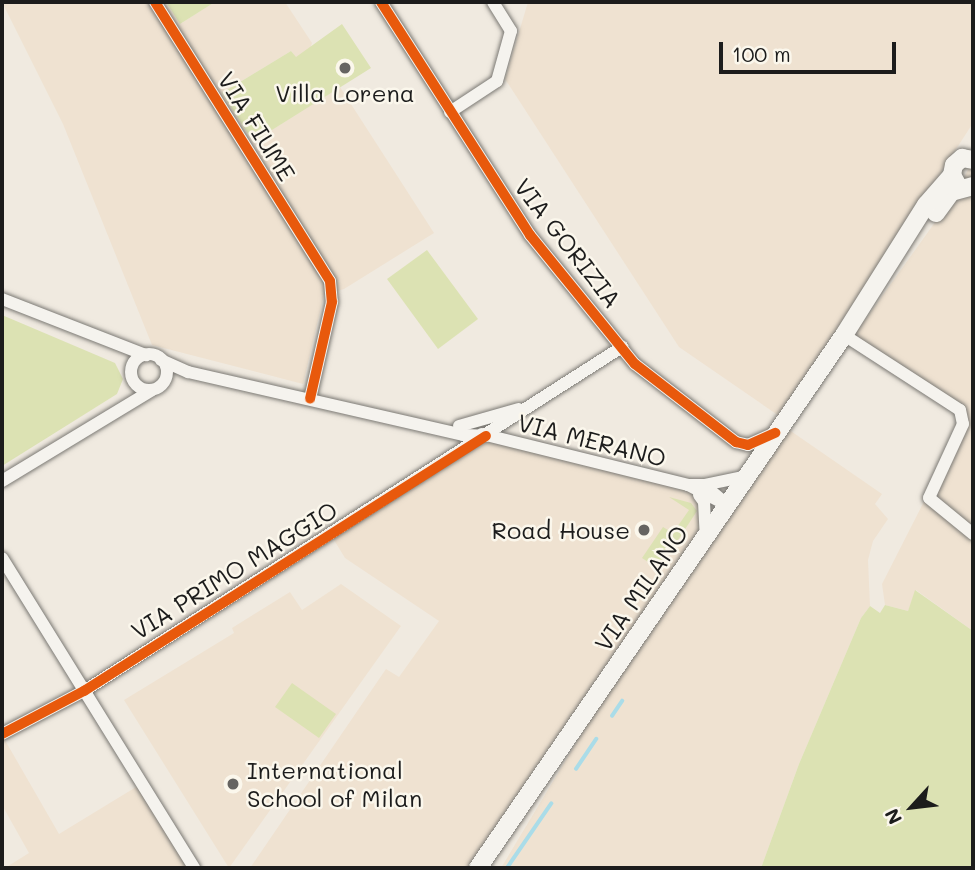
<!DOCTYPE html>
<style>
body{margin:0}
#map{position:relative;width:975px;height:870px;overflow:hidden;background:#f0eae0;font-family:Mali,sans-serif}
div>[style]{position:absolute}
.built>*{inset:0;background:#efe2d1}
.green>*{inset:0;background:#dce2b3}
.stream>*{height:3.5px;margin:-1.75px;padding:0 1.75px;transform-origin:1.75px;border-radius:1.75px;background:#aadce8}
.roads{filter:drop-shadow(0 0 2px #7b7974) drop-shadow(0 0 2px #7b7974)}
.street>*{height:12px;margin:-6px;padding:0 6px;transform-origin:6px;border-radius:6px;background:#f5f3ee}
.street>.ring{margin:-6px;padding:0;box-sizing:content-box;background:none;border:12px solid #f5f3ee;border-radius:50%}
.secondary>*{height:18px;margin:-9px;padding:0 9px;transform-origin:9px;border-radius:9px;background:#f5f3ee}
.cycleway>*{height:10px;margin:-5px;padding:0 5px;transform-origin:5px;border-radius:5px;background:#e8590c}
.dots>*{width:19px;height:19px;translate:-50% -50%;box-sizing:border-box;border:4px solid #fbf7ec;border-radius:50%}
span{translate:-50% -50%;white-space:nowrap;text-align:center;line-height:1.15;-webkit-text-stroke:5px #fbf7ec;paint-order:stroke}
.poi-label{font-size:24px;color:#1c1c1c}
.right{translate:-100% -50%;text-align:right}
.left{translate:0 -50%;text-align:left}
.street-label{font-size:24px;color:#1c1c1c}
.frame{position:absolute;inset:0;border:4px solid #1c1c1c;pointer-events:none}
.north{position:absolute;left:877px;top:772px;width:70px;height:70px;-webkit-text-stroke:5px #fbf7ec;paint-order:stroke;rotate:243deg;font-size:19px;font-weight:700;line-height:28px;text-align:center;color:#1c1c1c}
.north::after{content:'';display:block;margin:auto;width:24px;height:32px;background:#1c1c1c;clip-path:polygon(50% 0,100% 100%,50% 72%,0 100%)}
.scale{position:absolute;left:719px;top:42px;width:177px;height:32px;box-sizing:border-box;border:4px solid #1c1c1c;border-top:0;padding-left:9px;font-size:21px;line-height:24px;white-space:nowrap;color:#1c1c1c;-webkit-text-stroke:5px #fbf7ec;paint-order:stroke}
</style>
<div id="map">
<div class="built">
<i style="clip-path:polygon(2px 2px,166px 2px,180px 24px,215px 2px,285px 2px,312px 43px,310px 49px,296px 58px,291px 51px,222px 93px,253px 142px,340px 87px,434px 233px,344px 289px,324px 295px,303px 384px,152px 345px,63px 124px)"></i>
<i style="clip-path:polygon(528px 2px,973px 2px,973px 123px,782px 418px,679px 347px,505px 79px)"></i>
<i style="clip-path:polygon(973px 160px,973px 631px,916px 590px,908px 611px,885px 605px,882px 584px,965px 421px,847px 336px,865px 320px,956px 193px)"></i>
<i style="clip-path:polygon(785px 427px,882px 494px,875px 504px,888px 519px,873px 541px,868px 560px,870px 606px,861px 618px,799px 764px,761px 868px,501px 868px,632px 650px)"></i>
<i style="clip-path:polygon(486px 438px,681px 485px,697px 496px,704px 536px,477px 868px,250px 868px,386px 669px,399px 677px,439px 621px,345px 558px,331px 535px)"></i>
<i style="clip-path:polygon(341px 584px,401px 626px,229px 868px,124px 700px,234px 633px,232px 628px,290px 592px,302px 610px)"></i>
<i style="clip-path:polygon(2px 735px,59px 834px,141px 784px,195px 868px,5px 868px,29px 853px,2px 805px)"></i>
</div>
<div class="green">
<i style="clip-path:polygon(166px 2px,215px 2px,180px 24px)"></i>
<i style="clip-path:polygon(342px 24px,371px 68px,253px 142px,222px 93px,291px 51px,296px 57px)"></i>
<i style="clip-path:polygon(427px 250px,478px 319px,438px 349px,387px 279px)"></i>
<i style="clip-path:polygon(2px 315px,115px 363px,123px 379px,117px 394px,2px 466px)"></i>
<i style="clip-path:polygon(669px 497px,691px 503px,697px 511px,659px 569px,642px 558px,663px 527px,673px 533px,689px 510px)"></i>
<i style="clip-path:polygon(915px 590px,973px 631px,973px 868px,761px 868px,799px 764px,861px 618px,870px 606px,880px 613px,885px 605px,908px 611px)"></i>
<i style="clip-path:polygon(292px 683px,336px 714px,319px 738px,275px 707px)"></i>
</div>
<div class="stream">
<i style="left:612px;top:716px;width:18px;rotate:-56deg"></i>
<i style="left:576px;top:769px;width:36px;rotate:-56deg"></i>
<i style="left:507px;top:868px;width:78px;rotate:-55.5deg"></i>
</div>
<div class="roads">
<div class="street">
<i style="left:155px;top:2px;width:329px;rotate:57.9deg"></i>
<i style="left:330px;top:281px;width:21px;rotate:85deg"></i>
<i style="left:332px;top:302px;width:99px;rotate:102.8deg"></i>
<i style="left:381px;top:2px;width:277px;rotate:57.4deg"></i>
<i style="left:530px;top:235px;width:166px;rotate:50.9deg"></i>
<i style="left:635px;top:364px;width:128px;rotate:37.7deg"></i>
<i style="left:736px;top:442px;width:12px;rotate:14deg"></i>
<i style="left:748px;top:445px;width:30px;rotate:-24deg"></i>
<i style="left:450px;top:112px;width:56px;rotate:-33.4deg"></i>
<i style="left:497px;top:81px;width:52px;rotate:-74.4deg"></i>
<i style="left:511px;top:31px;width:34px;rotate:-122deg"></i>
<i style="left:2px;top:299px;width:155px;rotate:21.3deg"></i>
<i style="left:844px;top:335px;width:138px;rotate:32.9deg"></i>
<i style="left:960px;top:410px;width:14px;rotate:78deg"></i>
<i style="left:963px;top:424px;width:81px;rotate:114.7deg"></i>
<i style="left:929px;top:498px;width:57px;rotate:39.3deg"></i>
<i class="ring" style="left:131px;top:354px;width:24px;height:24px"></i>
<i style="left:161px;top:360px;width:30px;rotate:24deg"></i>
<i style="left:188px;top:372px;width:282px;rotate:12.9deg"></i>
<i style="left:463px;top:435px;width:23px;rotate:2deg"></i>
<i style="left:459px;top:426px;width:62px;rotate:-15.8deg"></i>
<i style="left:482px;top:434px;width:212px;rotate:13.9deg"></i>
<i style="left:688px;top:485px;width:16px"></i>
<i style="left:704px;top:485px;width:30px;rotate:40deg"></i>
<i style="left:2px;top:481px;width:175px;rotate:-31.2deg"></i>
<i style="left:688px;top:485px;width:37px;rotate:27deg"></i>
<i style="left:704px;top:485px;width:44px;rotate:-11.8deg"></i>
<i style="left:699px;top:495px;width:9px;rotate:54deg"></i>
<i style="left:704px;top:502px;width:33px;rotate:87deg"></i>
<i style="left:2px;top:558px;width:365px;rotate:58.2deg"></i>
<i style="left:2px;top:734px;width:93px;rotate:-27.7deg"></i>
<i style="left:84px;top:691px;width:639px;rotate:-32.6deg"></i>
</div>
<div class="secondary">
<i style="left:957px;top:184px;width:10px;rotate:-119deg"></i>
<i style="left:952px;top:175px;width:10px;rotate:-79deg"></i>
<i style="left:954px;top:165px;width:11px;rotate:-41deg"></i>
<i style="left:962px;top:158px;width:11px;rotate:10deg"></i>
<i style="left:936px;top:213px;width:26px;rotate:-54deg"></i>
<i style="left:951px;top:192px;width:23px;rotate:-15deg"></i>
<i style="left:478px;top:868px;width:647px;rotate:-55.52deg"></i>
<i style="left:844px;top:335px;width:154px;rotate:-57.8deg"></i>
<i style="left:926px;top:205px;width:40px;rotate:-49deg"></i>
</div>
</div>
<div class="cycleway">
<i style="left:155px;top:2px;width:329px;rotate:57.9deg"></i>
<i style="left:330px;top:281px;width:21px;rotate:85deg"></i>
<i style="left:332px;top:302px;width:99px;rotate:102.8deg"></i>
<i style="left:381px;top:2px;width:277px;rotate:57.4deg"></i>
<i style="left:530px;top:235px;width:166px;rotate:50.9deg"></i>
<i style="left:635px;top:364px;width:128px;rotate:37.7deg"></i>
<i style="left:736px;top:442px;width:12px;rotate:14deg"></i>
<i style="left:748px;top:445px;width:30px;rotate:-24deg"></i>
<i style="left:2px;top:734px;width:93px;rotate:-27.7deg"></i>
<i style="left:84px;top:691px;width:476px;rotate:-32.4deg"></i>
</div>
<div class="dots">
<i style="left:345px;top:68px;background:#666461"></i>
<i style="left:644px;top:530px;background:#666461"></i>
<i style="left:233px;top:784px;background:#666461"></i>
</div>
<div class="poi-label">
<span style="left:345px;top:93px">Villa Lorena</span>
<span class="right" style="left:630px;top:530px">Road House</span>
<span class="left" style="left:247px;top:784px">International<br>School of Milan</span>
</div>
<div class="street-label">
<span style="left:257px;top:126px;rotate:58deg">VIA FIUME</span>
<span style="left:568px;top:243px;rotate:52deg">VIA GORIZIA</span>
<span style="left:592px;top:440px;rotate:14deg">VIA MERANO</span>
<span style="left:234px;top:570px;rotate:-32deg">VIA PRIMO MAGGIO</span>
<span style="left:641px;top:588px;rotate:-56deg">VIA MILANO</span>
</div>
<div class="frame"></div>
<div class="north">N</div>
<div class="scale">100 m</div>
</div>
